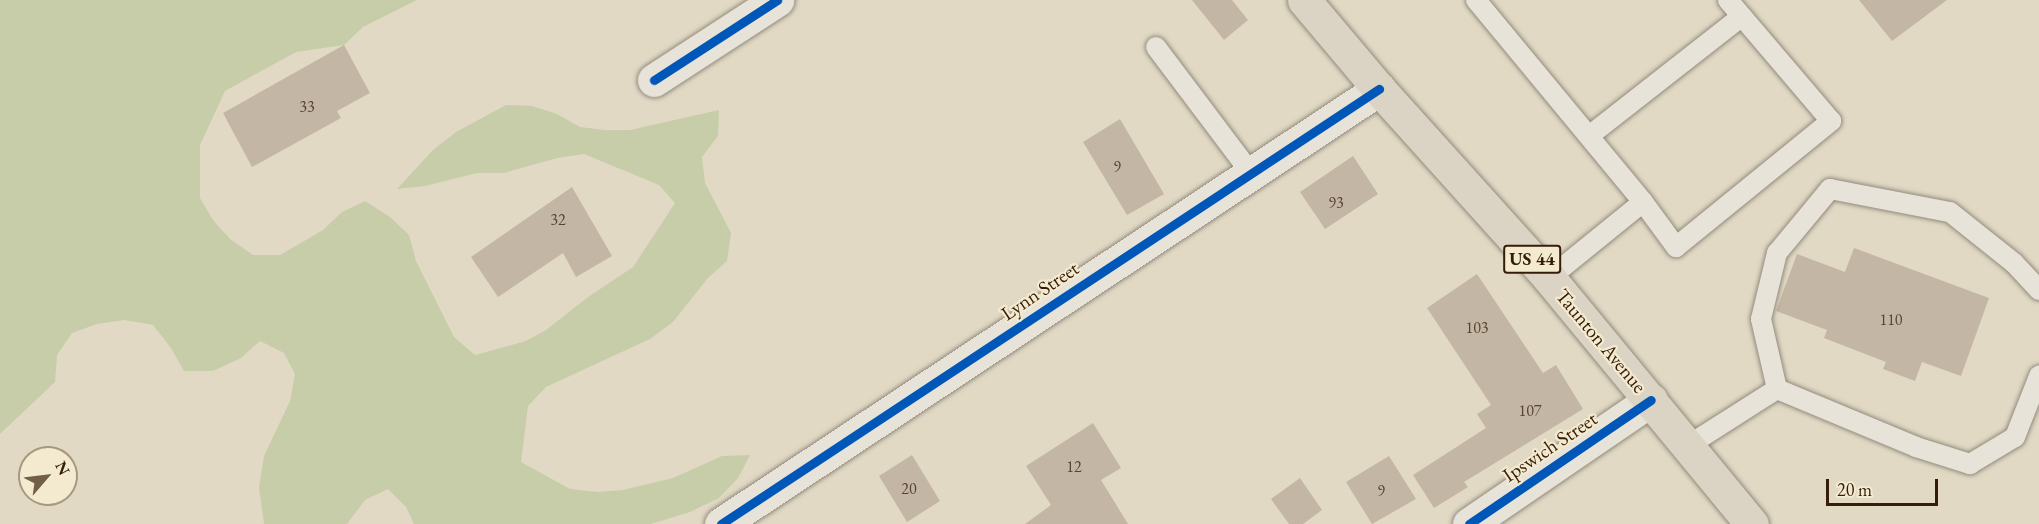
<!DOCTYPE html>
<style>
body{margin:0}
#map{position:relative;width:2039px;height:524px;overflow:hidden;background:#e1d9c4;font-family:"EB Garamond",serif}
div>[style]{position:absolute}
.green>*{inset:0;background:#c7cda9}
.building>*{inset:0;background:#c4b6a4}
.roads{filter:drop-shadow(0 0 2px #938b7d) drop-shadow(0 0 2px #938b7d)}
.service>*{height:20px;margin:-10px;padding:0 10px;transform-origin:10px;border-radius:10px;background:#e7e3d8}
.minor>*{height:33px;margin:-16.5px;padding:0 16.5px;transform-origin:16.5px;border-radius:16.5px;background:#e7e3d8}
.trunk>*{height:33px;margin:-16.5px;padding:0 16.5px;transform-origin:16.5px;border-radius:16.5px;background:#dbd3c3}
.cycleway>*{height:9px;margin:-4.5px;padding:0 4.5px;transform-origin:4.5px;border-radius:4.5px;background:#0057b8}
span{translate:-50% -50%;white-space:nowrap;text-align:center;line-height:1.15;-webkit-text-stroke:4.5px #f4ead0;paint-order:stroke}
.number-label{font-size:16px;color:#584330}
.number-label span{-webkit-text-stroke-width:0}
.shield-label span{padding:2px 4px;background:#f4ead0;border:2px solid;border-radius:4px;-webkit-text-stroke-width:0}
.shield-label{font-size:18px;color:#341d09;font-weight:700}
.street-label{font-size:20px;color:#341d09}
.north{position:absolute;left:18px;top:446px;width:60px;height:60px;box-sizing:border-box;background:#f4ead0;border:2px solid #a79880;border-radius:50%;rotate:62deg;font-size:16px;font-weight:700;line-height:24px;text-align:center;color:#341d09}
.north::after{content:'';display:block;margin:auto;width:21px;height:27px;background:#715f4a;clip-path:polygon(50% 0,100% 100%,50% 72%,0 100%)}
.scale{position:absolute;left:1826px;top:479px;width:112px;height:27px;box-sizing:border-box;border:3px solid #341d09;border-top:0;padding-left:8px;font-size:18px;line-height:21px;white-space:nowrap;color:#341d09;-webkit-text-stroke:4px #f4ead0;paint-order:stroke}
</style>
<div id="map">
<div class="green">
<i style="clip-path:polygon(0 0,417px 0,363px 27px,344px 45px,296px 52px,225px 91px,200px 145px,200px 198px,213px 220px,230px 239px,253px 255px,280px 255px,323px 230px,342px 212px,365px 201px,390px 217px,409px 235px,416px 261px,454px 337px,475px 355px,526px 341px,546px 330px,588px 297px,633px 267px,675px 203px,659px 185px,584px 154px,557px 158px,504px 173px,477px 173px,425px 186px,397px 189px,433px 150px,456px 132px,506px 105px,532px 106px,557px 114px,580px 127px,605px 130px,630px 130px,719px 110px,718px 136px,702px 157px,705px 183px,731px 233px,727px 261px,708px 278px,673px 322px,650px 339px,546px 387px,528px 406px,521px 462px,570px 489px,598px 492px,623px 490px,673px 478px,722px 456px,750px 455px,738px 478px,719px 498px,690px 512px,651px 524px,414px 524px,406px 507px,388px 489px,365px 500px,347px 524px,264px 524px,259px 487px,264px 456px,290px 401px,295px 374px,284px 353px,260px 341px,241px 358px,213px 371px,184px 371px,171px 348px,153px 325px,124px 320px,97px 324px,72px 333px,57px 355px,55px 382px,0 434px)"></i>
</div>
<div class="building">
<i style="clip-path:polygon(1192px 0,1232px 0,1248px 20px,1224px 40px)"></i>
<i style="clip-path:polygon(1859px 0,1947px 0,1892px 41px)"></i>
<i style="clip-path:polygon(344px 45px,370px 93px,337px 111px,341px 118px,252px 167px,223px 113px)"></i>
<i style="clip-path:polygon(1120px 119px,1164px 194px,1127px 215px,1083px 142px)"></i>
<i style="clip-path:polygon(1353px 156px,1378px 194px,1325px 229px,1300px 192px)"></i>
<i style="clip-path:polygon(572px 187px,612px 256px,576px 277px,563px 253px,498px 297px,471px 257px)"></i>
<i style="clip-path:polygon(1854px 248px,1989px 298px,1961px 376px,1922px 362px,1915px 381px,1883px 369px,1886px 362px,1824px 338px,1827px 330px,1776px 311px,1797px 254px,1845px 272px)"></i>
<i style="clip-path:polygon(1477px 274px,1543px 373px,1556px 365px,1583px 409px,1464px 482px,1468px 487px,1434px 508px,1413px 475px,1486px 428px,1477px 414px,1491px 405px,1427px 308px)"></i>
<i style="clip-path:polygon(1093px 423px,1121px 468px,1101px 480px,1128px 524px,1025px 524px,1051px 505px,1026px 466px)"></i>
<i style="clip-path:polygon(912px 455px,940px 501px,907px 522px,879px 476px)"></i>
<i style="clip-path:polygon(1389px 456px,1416px 499px,1372px 524px,1346px 482px)"></i>
<i style="clip-path:polygon(1300px 478px,1322px 510px,1303px 524px,1289px 524px,1271px 499px)"></i>
</div>
<div class="roads">
<div class="service">
<i style="left:1476px;top:0;width:262px;rotate:50.4deg"></i>
<i style="left:1643px;top:202px;width:121px;rotate:141deg"></i>
<i style="left:1156px;top:47px;width:158px;rotate:53deg"></i>
<i style="left:1589px;top:136px;width:194px;rotate:-38.1deg"></i>
<i style="left:1643px;top:202px;width:56px;rotate:53.7deg"></i>
<i style="left:1676px;top:247px;width:200px;rotate:-39.1deg"></i>
<i style="left:1831px;top:121px;width:159px;rotate:-130.4deg"></i>
<i style="left:1777px;top:389px;width:72px;rotate:-102.9deg"></i>
<i style="left:1761px;top:319px;width:68px;rotate:-76.4deg"></i>
<i style="left:1777px;top:253px;width:83px;rotate:-50.4deg"></i>
<i style="left:1830px;top:189px;width:122px;rotate:10.9deg"></i>
<i style="left:1950px;top:212px;width:82px;rotate:38.6deg"></i>
<i style="left:2014px;top:263px;width:37px;rotate:47deg"></i>
<i style="left:1777px;top:389px;width:151px;rotate:22.6deg"></i>
<i style="left:1916px;top:447px;width:57px;rotate:17.5deg"></i>
<i style="left:1970px;top:464px;width:52px;rotate:-31deg"></i>
<i style="left:2015px;top:437px;width:66px;rotate:-68.5deg"></i>
<i style="left:1689px;top:445px;width:104px;rotate:-32.5deg"></i>
</div>
<div class="minor">
<i style="left:654px;top:80px;width:147px;rotate:-33deg"></i>
<i style="left:721px;top:524px;width:789px;rotate:-33.47deg"></i>
<i style="left:1469px;top:524px;width:220px;rotate:-34.3deg"></i>
</div>
<div class="trunk">
<i style="left:1304px;top:0;width:116px;rotate:49.9deg"></i>
<i style="left:1379px;top:89px;width:254px;rotate:48deg"></i>
<i style="left:1549px;top:278px;width:319px;rotate:50.5deg"></i>
</div>
</div>
<div class="cycleway">
<i style="left:654px;top:80px;width:147px;rotate:-33deg"></i>
<i style="left:721px;top:524px;width:789px;rotate:-33.47deg"></i>
<i style="left:1469px;top:524px;width:220px;rotate:-34.3deg"></i>
</div>
<div class="number-label">
<span style="left:307px;top:107px">33</span>
<span style="left:1117px;top:167px">9</span>
<span style="left:1336px;top:203px">93</span>
<span style="left:558px;top:220px">32</span>
<span style="left:1891px;top:320px">110</span>
<span style="left:1477px;top:328px">103</span>
<span style="left:1530px;top:411px">107</span>
<span style="left:1074px;top:467px">12</span>
<span style="left:909px;top:489px">20</span>
<span style="left:1381px;top:491px">9</span>
</div>
<div class="shield-label">
<span style="left:1532px;top:259px">US 44</span>
</div>
<div class="street-label">
<span style="left:1040px;top:291px;rotate:-34deg">Lynn Street</span>
<span style="left:1601px;top:341px;rotate:50deg">Taunton Avenue</span>
<span style="left:1550px;top:447px;rotate:-34deg">Ipswich Street</span>
</div>
<div class="north">N</div>
<div class="scale">20 m</div>
</div>
